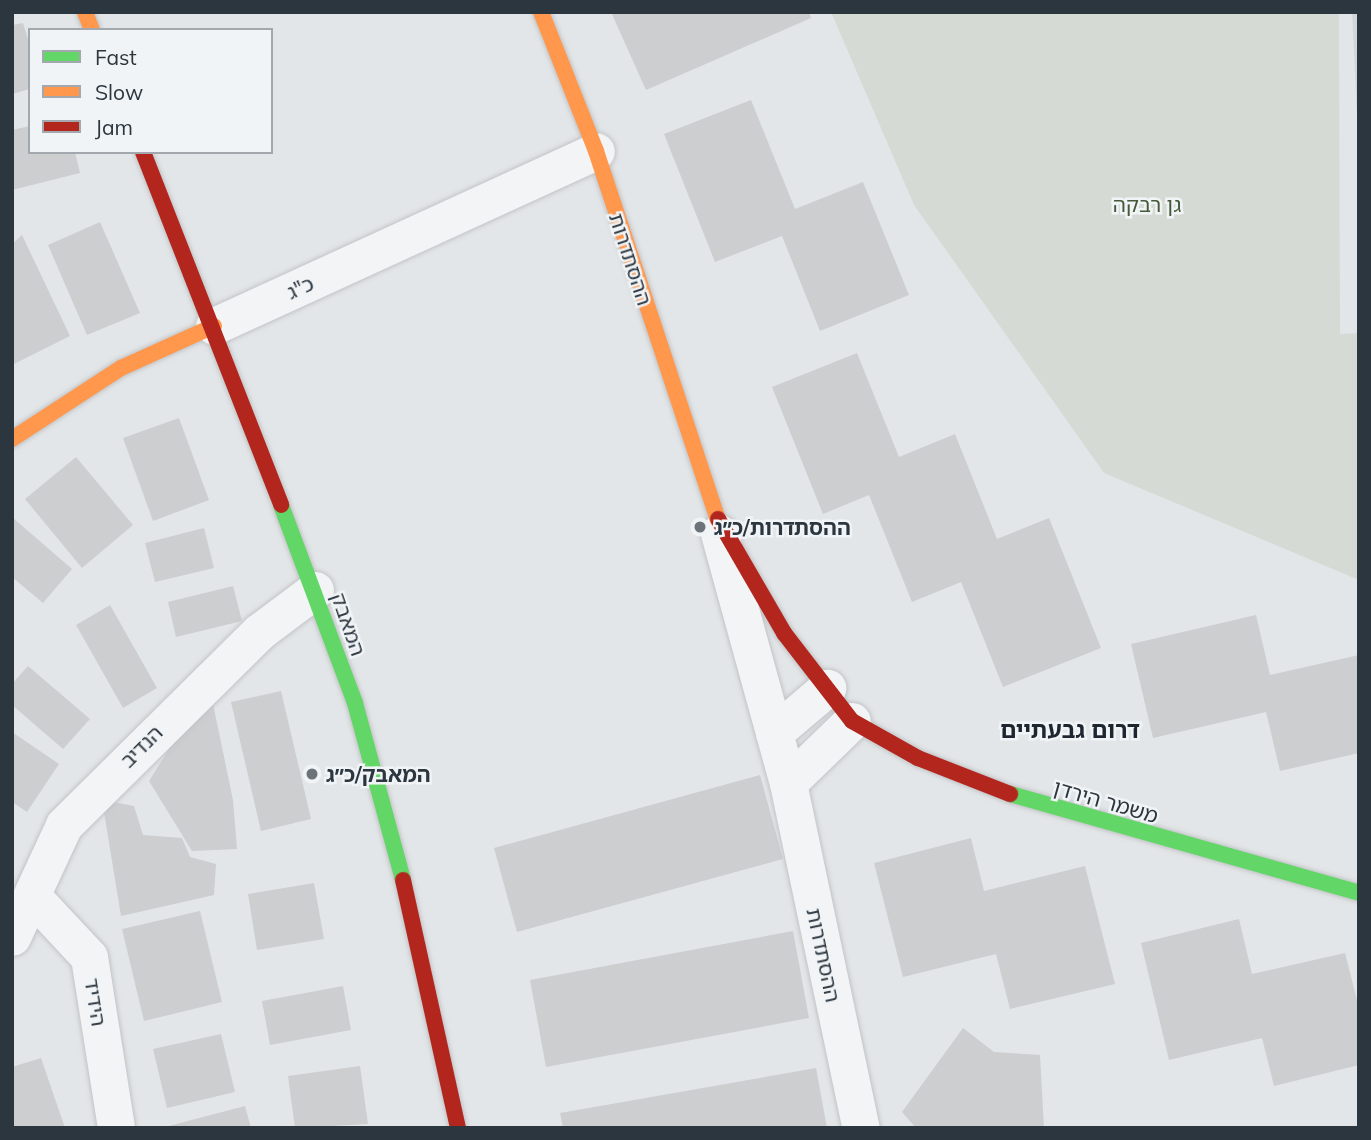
<!DOCTYPE html>
<meta charset="utf-8">
<style>
body{margin:0}
#map{position:relative;width:1371px;height:1140px;overflow:hidden;background:#e3e6e8;font-family:Mulish,"Noto Sans Hebrew",sans-serif}
div>[style]{position:absolute}
.built>*{inset:0;background:#d2d6db}
.green>*{inset:0;background:#d5dbd4}
.building>*{inset:0;background:#ccced0}
.roads{filter:drop-shadow(0 0 2px #c2c4c6) drop-shadow(0 0 2px #c2c4c6)}
.street>*{height:37px;margin:-18.5px;padding:0 18.5px;transform-origin:18.5px;border-radius:18.5px;background:#f2f4f5}
.fast>*{height:16px;margin:-8px;padding:0 8px;transform-origin:8px;border-radius:8px;background:#63d668}
.slow>*{height:16px;margin:-8px;padding:0 8px;transform-origin:8px;border-radius:8px;background:#ff974d}
.jam>*{height:16px;margin:-8px;padding:0 8px;transform-origin:8px;border-radius:8px;background:#b3261e}
.dots>*{width:19px;height:19px;translate:-50% -50%;box-sizing:border-box;border:4px solid #f1f4f6;border-radius:50%}
span{translate:-50% -50%;white-space:nowrap;text-align:center;line-height:1.15;-webkit-text-stroke:5px #f1f4f6;paint-order:stroke}
.park-label{font-size:21px;color:#455a3a}
.street-label{font-size:21px;color:#2c363f}
.poi-label{font-size:21px;color:#2c363f;font-weight:700}
.left{translate:0 -50%;text-align:left}
.neighbourhood-label{font-size:23px;color:#1e2730;font-weight:700}
.frame{position:absolute;inset:0;border:14px solid #2c363f;pointer-events:none}
.legend{position:absolute;left:28px;top:28px;width:245px;height:126px;box-sizing:border-box;background:#f1f4f6;border:2px solid #a2a8ad;margin:0;padding:9px 12px;list-style:none;font-size:21px;color:#2c363f}
.legend li{display:flex;align-items:center;gap:14px;height:35px}
.legend b{width:35px;border:2px solid #a2a8ad}
</style>
<div id="map">
<div class="built">
<i style="clip-path:polygon(1352px 12px,1359px 12px,1359px 155px)"></i>
</div>
<div class="green">
<i style="clip-path:polygon(831px 12px,1339px 12px,1340px 334px,1359px 333px,1359px 580px,1104px 473px,914px 205px)"></i>
</div>
<div class="building">
<i style="clip-path:polygon(611px 12px,809px 12px,811px 18px,646px 90px)"></i>
<i style="clip-path:polygon(23px 23px,30px 46px,30px 89px,12px 94px,12px 25px)"></i>
<i style="clip-path:polygon(751px 100px,795px 209px,863px 182px,909px 295px,820px 331px,782px 236px,715px 262px,664px 134px)"></i>
<i style="clip-path:polygon(30px 126px,30px 152px,75px 152px,80px 173px,12px 190px,12px 130px)"></i>
<i style="clip-path:polygon(100px 222px,140px 313px,87px 335px,48px 245px)"></i>
<i style="clip-path:polygon(22px 235px,70px 336px,12px 365px,12px 244px)"></i>
<i style="clip-path:polygon(857px 353px,899px 457px,955px 434px,997px 539px,1049px 518px,1101px 648px,1003px 687px,961px 582px,912px 602px,869px 495px,823px 514px,772px 387px)"></i>
<i style="clip-path:polygon(179px 418px,209px 500px,153px 521px,123px 438px)"></i>
<i style="clip-path:polygon(76px 457px,133px 525px,82px 568px,25px 499px)"></i>
<i style="clip-path:polygon(12px 517px,72px 569px,43px 603px,12px 577px)"></i>
<i style="clip-path:polygon(204px 528px,214px 568px,155px 582px,145px 543px)"></i>
<i style="clip-path:polygon(233px 586px,242px 621px,176px 637px,168px 602px)"></i>
<i style="clip-path:polygon(110px 605px,157px 688px,123px 708px,76px 625px)"></i>
<i style="clip-path:polygon(1256px 615px,1270px 675px,1359px 655px,1359px 753px,1280px 771px,1266px 712px,1153px 738px,1131px 644px)"></i>
<i style="clip-path:polygon(28px 666px,90px 719px,63px 749px,12px 705px,12px 684px)"></i>
<i style="clip-path:polygon(281px 691px,311px 819px,261px 831px,231px 702px)"></i>
<i style="clip-path:polygon(213px 704px,233px 800px,237px 849px,192px 851px,149px 781px,191px 714px)"></i>
<i style="clip-path:polygon(12px 732px,59px 764px,27px 812px,12px 802px)"></i>
<i style="clip-path:polygon(760px 775px,783px 859px,517px 932px,494px 848px)"></i>
<i style="clip-path:polygon(102px 800px,134px 806px,143px 835px,182px 838px,190px 857px,216px 864px,214px 895px,121px 916px)"></i>
<i style="clip-path:polygon(971px 838px,984px 891px,1085px 866px,1115px 984px,1010px 1009px,996px 954px,903px 977px,874px 863px)"></i>
<i style="clip-path:polygon(314px 883px,324px 939px,257px 950px,248px 894px)"></i>
<i style="clip-path:polygon(200px 911px,222px 1002px,144px 1021px,122px 929px)"></i>
<i style="clip-path:polygon(1239px 919px,1252px 974px,1345px 953px,1359px 1008px,1359px 1065px,1274px 1086px,1262px 1038px,1169px 1060px,1141px 943px)"></i>
<i style="clip-path:polygon(793px 931px,809px 1018px,546px 1067px,530px 980px)"></i>
<i style="clip-path:polygon(343px 986px,351px 1030px,270px 1045px,262px 1001px)"></i>
<i style="clip-path:polygon(963px 1028px,994px 1052px,1040px 1055px,1044px 1128px,916px 1128px,902px 1112px)"></i>
<i style="clip-path:polygon(221px 1034px,235px 1092px,167px 1108px,153px 1049px)"></i>
<i style="clip-path:polygon(41px 1058px,65px 1128px,12px 1128px,12px 1067px)"></i>
<i style="clip-path:polygon(360px 1066px,368px 1124px,295px 1128px,288px 1076px)"></i>
<i style="clip-path:polygon(816px 1068px,827px 1128px,563px 1128px,560px 1113px)"></i>
<i style="clip-path:polygon(245px 1106px,251px 1128px,165px 1128px,165px 1127px)"></i>
</div>
<div class="roads">
<div class="street">
<i style="left:214px;top:326px;width:420px;rotate:-24.6deg"></i>
<i style="left:719px;top:533px;width:259px;rotate:74.6deg"></i>
<i style="left:788px;top:783px;width:353px;rotate:78.1deg"></i>
<i style="left:774px;top:733px;width:70px;rotate:-40.3deg"></i>
<i style="left:788px;top:783px;width:89px;rotate:-44.1deg"></i>
<i style="left:33px;top:897px;width:82px;rotate:47deg"></i>
<i style="left:89px;top:957px;width:173px;rotate:81deg"></i>
<i style="left:12px;top:937px;width:123px;rotate:-65.1deg"></i>
<i style="left:64px;top:825px;width:274px;rotate:-44.7deg"></i>
<i style="left:259px;top:632px;width:70px;rotate:-36.9deg"></i>
</div>
<div class="fast">
<i style="left:281px;top:505px;width:211px;rotate:69.5deg"></i>
<i style="left:355px;top:703px;width:183px;rotate:74.8deg"></i>
<i style="left:1010px;top:794px;width:363px;rotate:15.8deg"></i>
</div>
<div class="slow">
<i style="left:85px;top:12px;width:19px;rotate:69deg"></i>
<i style="left:541px;top:12px;width:149px;rotate:68.4deg"></i>
<i style="left:596px;top:151px;width:388px;rotate:71.7deg"></i>
<i style="left:12px;top:439px;width:130px;rotate:-33.1deg"></i>
<i style="left:121px;top:368px;width:102px;rotate:-24.3deg"></i>
</div>
<div class="jam">
<i style="left:143px;top:152px;width:379px;rotate:68.6deg"></i>
<i style="left:718px;top:519px;width:132px;rotate:59.9deg"></i>
<i style="left:784px;top:633px;width:111px;rotate:52.3deg"></i>
<i style="left:852px;top:721px;width:76px;rotate:29.3deg"></i>
<i style="left:918px;top:758px;width:99px;rotate:21.4deg"></i>
<i style="left:403px;top:880px;width:254px;rotate:77.5deg"></i>
</div>
</div>
<div class="dots">
<i style="left:700px;top:527px;background:#6c747a"></i>
<i style="left:312px;top:774px;background:#6c747a"></i>
</div>
<div class="park-label">
<span style="left:1147px;top:204px">גן רבקה</span>
</div>
<div class="street-label">
<span style="left:631px;top:259px;rotate:72deg">ההסתדרות</span>
<span style="left:300px;top:287px;rotate:-25deg">כ"ג</span>
<span style="left:349px;top:624px;rotate:71deg">המאבק</span>
<span style="left:141px;top:746px;rotate:-45deg">הנדיב</span>
<span style="left:1106px;top:801px;rotate:16deg">משמר הירדן</span>
<span style="left:824px;top:955px;rotate:78deg">ההסתדרות</span>
<span style="left:96px;top:1002px;rotate:81deg">הידיד</span>
</div>
<div class="poi-label">
<span class="left" style="left:714px;top:527px">ההסתדרות/כ״ג</span>
<span class="left" style="left:326px;top:774px">המאבק/כ״ג</span>
</div>
<div class="neighbourhood-label">
<span style="left:1070px;top:730px">דרום גבעתיים</span>
</div>
<div class="frame"></div>
<ul class="legend">
<li><b style="height:9px;background:#63d668"></b>Fast</li>
<li><b style="height:9px;background:#ff974d"></b>Slow</li>
<li><b style="height:9px;background:#b3261e"></b>Jam</li>
</ul>
</div>
